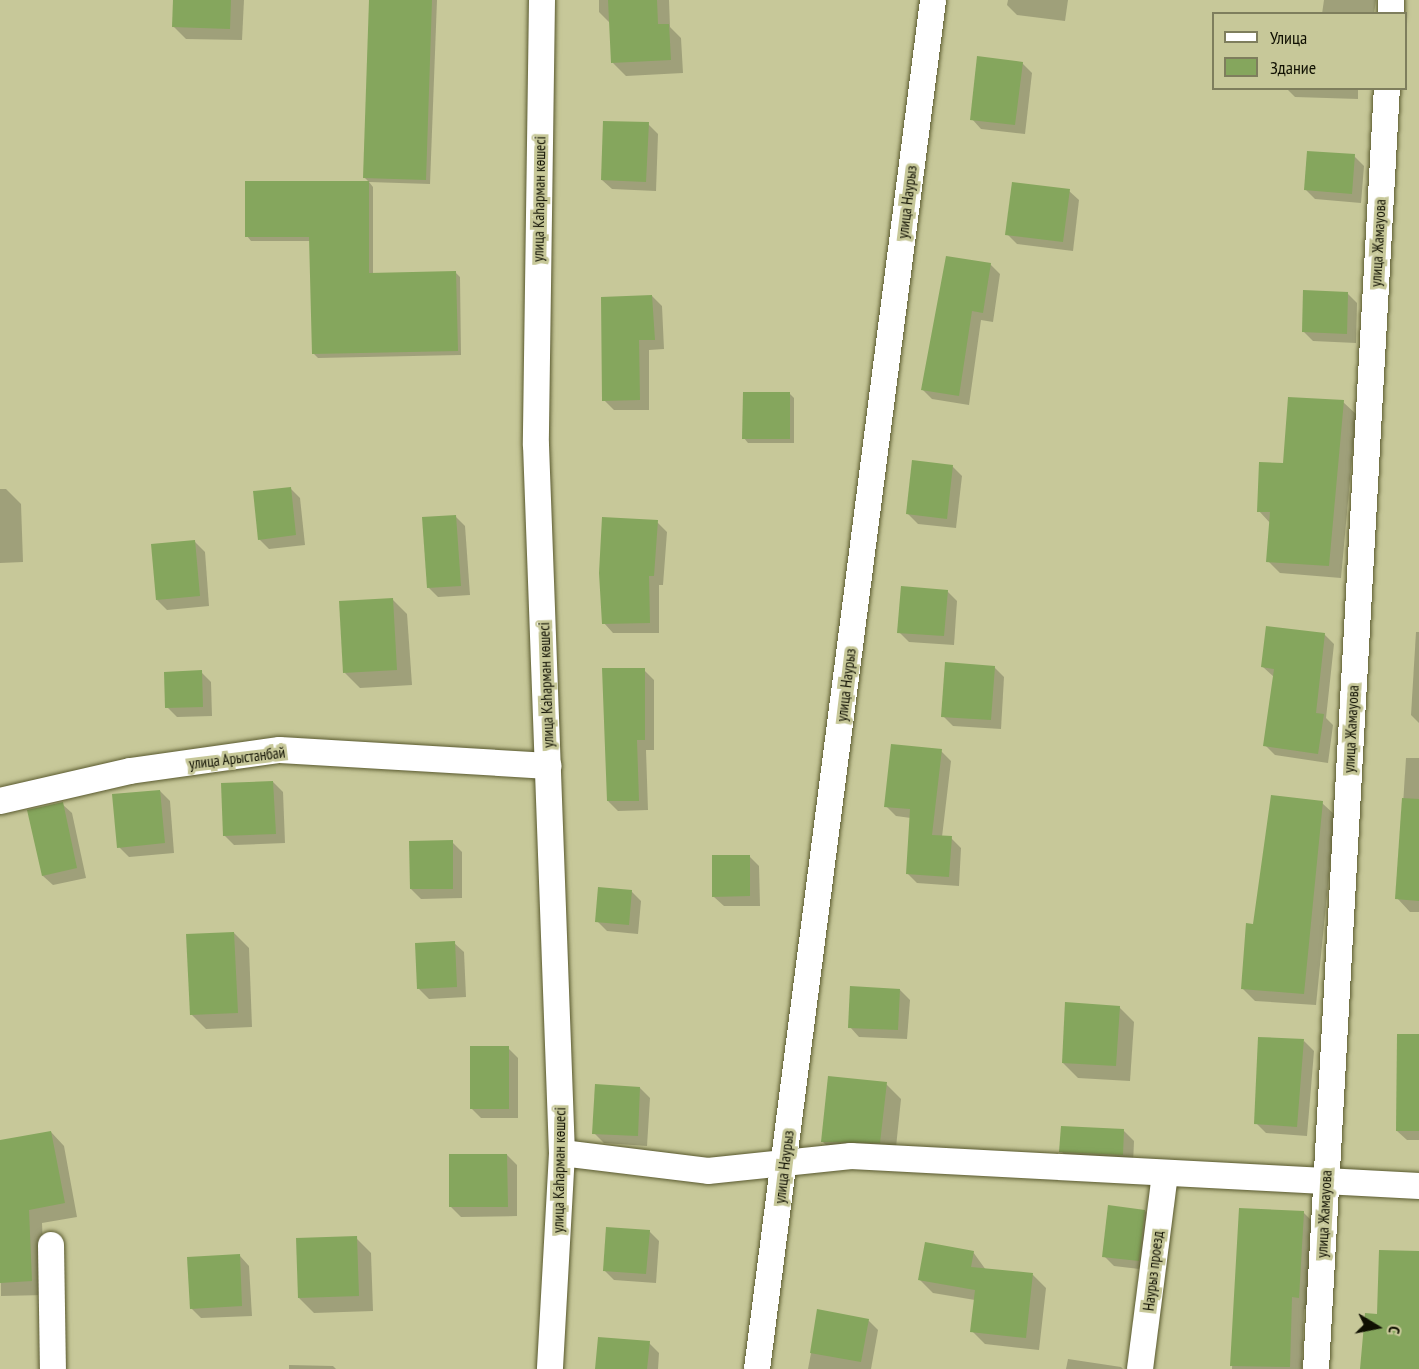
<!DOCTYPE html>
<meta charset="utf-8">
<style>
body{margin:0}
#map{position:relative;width:1419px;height:1369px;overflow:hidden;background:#c7c899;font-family:"PT Sans Narrow",sans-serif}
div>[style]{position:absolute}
.shadow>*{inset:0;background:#0003}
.building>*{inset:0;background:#85a65d}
.roads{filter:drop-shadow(0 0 2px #59592e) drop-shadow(0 0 2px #59592e)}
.street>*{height:26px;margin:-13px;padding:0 13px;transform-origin:13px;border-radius:13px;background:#fff}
span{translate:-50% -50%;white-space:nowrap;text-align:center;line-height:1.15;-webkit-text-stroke:6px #c7c899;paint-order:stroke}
.street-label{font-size:15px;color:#101002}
.legend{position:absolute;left:1212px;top:12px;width:195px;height:78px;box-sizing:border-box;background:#c7c899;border:2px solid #7e7e5d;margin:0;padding:8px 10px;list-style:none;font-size:18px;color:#101002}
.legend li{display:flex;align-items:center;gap:12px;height:30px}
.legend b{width:30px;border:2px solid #7e7e5d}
.north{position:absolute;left:1347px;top:1297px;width:60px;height:60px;-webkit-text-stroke:4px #c7c899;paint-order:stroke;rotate:100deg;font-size:16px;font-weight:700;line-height:24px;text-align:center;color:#101002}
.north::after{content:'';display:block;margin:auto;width:21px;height:27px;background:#101002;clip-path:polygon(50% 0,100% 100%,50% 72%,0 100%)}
</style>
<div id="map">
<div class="shadow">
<i style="clip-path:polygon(174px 0,244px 0,242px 40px,186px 39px,173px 26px)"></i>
<i style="clip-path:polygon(371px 0,437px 0,430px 184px,369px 182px,364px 177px)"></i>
<i style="clip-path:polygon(599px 0,669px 0,670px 27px,681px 38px,683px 73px,626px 76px,613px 63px,611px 24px,599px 12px)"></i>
<i style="clip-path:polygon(1008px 0,1068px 0,1065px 21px,1017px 15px,1007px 5px)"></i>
<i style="clip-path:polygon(1324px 0,1376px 0,1374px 14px,1322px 14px)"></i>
<i style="clip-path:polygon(1022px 63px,1032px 73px,1025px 134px,981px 129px,972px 119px)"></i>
<i style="clip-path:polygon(1358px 88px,1358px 99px,1295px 97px,1288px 90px)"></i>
<i style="clip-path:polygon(648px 124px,658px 134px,656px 191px,612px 189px,602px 180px)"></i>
<i style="clip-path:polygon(1354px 156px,1364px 166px,1361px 203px,1315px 199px,1305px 189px)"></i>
<i style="clip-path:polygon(369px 182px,373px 187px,373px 274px,455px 272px,460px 277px,461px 355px,318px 358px,314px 354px,311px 241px,251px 241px,247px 236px)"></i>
<i style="clip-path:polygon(1069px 191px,1079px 200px,1073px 251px,1017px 244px,1007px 234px)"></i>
<i style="clip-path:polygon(990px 264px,1000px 274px,993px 322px,981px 320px,969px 405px,932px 399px,922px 389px)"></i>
<i style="clip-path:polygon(1347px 293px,1357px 303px,1356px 343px,1313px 341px,1303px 331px)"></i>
<i style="clip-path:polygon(652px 296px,662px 306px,664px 349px,649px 350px,649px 410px,614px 410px,604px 400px)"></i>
<i style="clip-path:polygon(790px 394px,794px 398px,794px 443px,748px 443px,744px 438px)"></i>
<i style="clip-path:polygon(1343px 402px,1356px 414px,1341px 578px,1280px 573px,1268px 561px,1271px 524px,1259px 511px,1285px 465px)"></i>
<i style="clip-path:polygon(952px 466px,962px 476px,956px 528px,918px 524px,908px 514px)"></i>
<i style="clip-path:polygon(290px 488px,300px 498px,305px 545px,269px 549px,259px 539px)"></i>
<i style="clip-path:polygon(0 489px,6px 489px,21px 504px,23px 562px,0 563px)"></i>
<i style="clip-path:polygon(455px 516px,465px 526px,470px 595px,438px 597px,428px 587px)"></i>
<i style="clip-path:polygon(657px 522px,667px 532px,663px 585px,659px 585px,659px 633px,613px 633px,604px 623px)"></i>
<i style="clip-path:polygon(195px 542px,205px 552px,209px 606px,167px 610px,157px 600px)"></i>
<i style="clip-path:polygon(947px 591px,957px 601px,954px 645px,909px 642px,899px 632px)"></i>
<i style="clip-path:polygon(392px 599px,407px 614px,412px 685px,360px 688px,345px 673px)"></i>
<i style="clip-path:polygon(1416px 632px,1419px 632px,1419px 723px,1411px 715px)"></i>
<i style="clip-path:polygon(1324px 634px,1334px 644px,1326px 718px,1333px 725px,1328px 763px,1275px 755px,1265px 745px,1274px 677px,1263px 667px)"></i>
<i style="clip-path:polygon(994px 667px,1004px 677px,1001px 729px,953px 726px,943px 716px)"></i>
<i style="clip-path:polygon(644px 670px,654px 680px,654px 750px,646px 750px,648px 810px,618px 811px,608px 801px)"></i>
<i style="clip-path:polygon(201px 672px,211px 682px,212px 716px,177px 717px,167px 707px)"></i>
<i style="clip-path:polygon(941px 751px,951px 761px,942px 837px,951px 838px,961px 848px,959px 886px,917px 883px,907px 873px,911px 818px,896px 816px,886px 806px)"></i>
<i style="clip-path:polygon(1406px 758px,1419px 758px,1419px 912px,1410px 912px,1397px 898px)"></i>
<i style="clip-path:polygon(273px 782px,283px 792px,285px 843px,234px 845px,224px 835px)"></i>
<i style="clip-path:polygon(160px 791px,170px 801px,174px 853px,129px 857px,119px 847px)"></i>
<i style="clip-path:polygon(1322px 803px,1335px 815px,1316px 1005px,1255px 1001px,1242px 988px,1255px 925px)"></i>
<i style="clip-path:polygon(62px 804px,72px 813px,86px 878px,53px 885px,43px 876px)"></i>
<i style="clip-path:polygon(452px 842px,462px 852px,462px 898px,421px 899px,411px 889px)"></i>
<i style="clip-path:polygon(749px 856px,759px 866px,760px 906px,724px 906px,714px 897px)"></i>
<i style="clip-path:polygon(631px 891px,641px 901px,638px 934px,607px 931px,597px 921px)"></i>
<i style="clip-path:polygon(234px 933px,249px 948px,252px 1027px,206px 1029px,191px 1014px)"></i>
<i style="clip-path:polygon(454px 943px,464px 952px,466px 997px,429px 999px,419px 989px)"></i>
<i style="clip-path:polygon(900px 990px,910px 1000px,907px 1039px,859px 1037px,850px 1027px)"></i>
<i style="clip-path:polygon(1119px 1007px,1134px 1022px,1130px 1081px,1078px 1078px,1063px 1063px)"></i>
<i style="clip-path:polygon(1419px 1036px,1419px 1140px,1407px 1140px,1397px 1131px)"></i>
<i style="clip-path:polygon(1304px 1041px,1314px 1051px,1307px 1136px,1266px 1133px,1256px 1123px)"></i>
<i style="clip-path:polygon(508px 1048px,518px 1058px,518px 1118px,481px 1118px,471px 1108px)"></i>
<i style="clip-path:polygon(886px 1084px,901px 1099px,895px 1157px,837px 1156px,822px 1141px)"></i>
<i style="clip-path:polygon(640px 1088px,650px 1098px,647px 1146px,604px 1143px,594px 1133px)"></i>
<i style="clip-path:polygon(1124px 1131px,1134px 1141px,1133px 1165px,1071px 1161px,1061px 1151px)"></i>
<i style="clip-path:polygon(51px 1132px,64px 1146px,77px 1217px,42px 1223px,45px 1295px,1px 1296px,0 1142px)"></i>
<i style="clip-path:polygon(507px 1155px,517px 1165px,517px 1216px,461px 1217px,451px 1207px)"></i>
<i style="clip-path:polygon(1240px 1209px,1303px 1212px,1316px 1225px,1312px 1310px,1304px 1309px,1302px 1369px,1232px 1369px)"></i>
<i style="clip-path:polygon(1145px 1211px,1155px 1221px,1148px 1270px,1114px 1266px,1104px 1256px)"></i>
<i style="clip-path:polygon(649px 1231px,659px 1241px,656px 1283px,614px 1280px,604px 1270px)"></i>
<i style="clip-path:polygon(356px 1238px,371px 1253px,373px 1311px,314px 1313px,299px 1298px)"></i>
<i style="clip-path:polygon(973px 1252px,986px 1270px,1033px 1275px,1046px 1288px,1039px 1350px,985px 1344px,972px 1331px,975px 1300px,933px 1293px,920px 1280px)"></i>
<i style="clip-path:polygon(240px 1256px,249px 1266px,252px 1316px,201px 1318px,191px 1308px)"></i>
<i style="clip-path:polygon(819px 1311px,868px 1320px,878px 1330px,871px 1369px,808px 1369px)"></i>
<i style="clip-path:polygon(649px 1343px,659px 1353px,658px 1369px,597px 1369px)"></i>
<i style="clip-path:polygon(1068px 1359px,1121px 1367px,1123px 1369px,1066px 1369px)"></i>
<i style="clip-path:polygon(289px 1365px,333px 1366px,336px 1369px,289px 1369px)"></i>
</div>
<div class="building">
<i style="clip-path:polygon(173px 0,231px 0,230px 29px,172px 27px)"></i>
<i style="clip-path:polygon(369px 0,432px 0,426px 180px,363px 178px)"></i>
<i style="clip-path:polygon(608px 0,657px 0,658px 24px,669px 24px,671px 60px,611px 63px)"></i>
<i style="clip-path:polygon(977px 56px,1023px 62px,1015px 125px,970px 120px)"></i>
<i style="clip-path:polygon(603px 121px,649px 122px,646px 182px,601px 180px)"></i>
<i style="clip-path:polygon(1307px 151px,1355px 154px,1352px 194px,1304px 190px)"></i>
<i style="clip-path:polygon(245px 181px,369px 181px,369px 273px,456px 271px,458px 351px,312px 354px,309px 237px,245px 237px)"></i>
<i style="clip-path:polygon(1012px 182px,1070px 189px,1063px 242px,1005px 235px)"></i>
<i style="clip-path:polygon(946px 256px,991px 263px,983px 313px,972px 311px,959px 396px,921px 390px)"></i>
<i style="clip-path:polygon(1303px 290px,1348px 292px,1347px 334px,1302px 332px)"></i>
<i style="clip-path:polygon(652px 295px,655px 340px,639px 340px,640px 400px,602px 401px,601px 297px)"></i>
<i style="clip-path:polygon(743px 392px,790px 392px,790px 439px,742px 439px)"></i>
<i style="clip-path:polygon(1288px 397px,1344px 400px,1329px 566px,1266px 562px,1270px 512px,1257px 512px,1259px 462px,1283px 463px)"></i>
<i style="clip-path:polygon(912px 460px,953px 465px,947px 519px,906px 514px)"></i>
<i style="clip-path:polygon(291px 487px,296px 535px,258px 540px,253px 491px)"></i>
<i style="clip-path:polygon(456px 515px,461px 586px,427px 588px,422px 517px)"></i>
<i style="clip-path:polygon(602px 517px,658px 520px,654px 576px,649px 576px,650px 623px,602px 624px,599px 573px)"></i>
<i style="clip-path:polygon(195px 540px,200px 596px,156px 600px,151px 544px)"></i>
<i style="clip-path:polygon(901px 586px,948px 590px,944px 636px,897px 633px)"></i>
<i style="clip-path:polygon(393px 598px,397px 670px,343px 673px,339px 601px)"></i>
<i style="clip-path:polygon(1266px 626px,1325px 633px,1316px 713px,1324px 714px,1318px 754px,1263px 746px,1274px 669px,1261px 667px)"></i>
<i style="clip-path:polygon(945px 662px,995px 666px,991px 720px,941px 717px)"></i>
<i style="clip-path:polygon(602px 668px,645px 668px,645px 740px,637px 740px,639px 801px,607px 801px)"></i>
<i style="clip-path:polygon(202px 670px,203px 707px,165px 708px,164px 672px)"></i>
<i style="clip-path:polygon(891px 744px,942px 749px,932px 835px,952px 836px,949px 877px,906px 874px,910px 809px,884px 807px)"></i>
<i style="clip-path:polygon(273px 781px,276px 834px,223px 836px,221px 783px)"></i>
<i style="clip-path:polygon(160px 790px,165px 843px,117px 848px,112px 794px)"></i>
<i style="clip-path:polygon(1271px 795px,1323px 801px,1304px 994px,1241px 989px,1246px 923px,1253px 924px)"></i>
<i style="clip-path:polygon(1402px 798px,1419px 799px,1419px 901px,1395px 899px)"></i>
<i style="clip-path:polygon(63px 802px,77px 868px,42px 876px,27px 810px)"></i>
<i style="clip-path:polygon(453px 840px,453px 889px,410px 889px,409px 841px)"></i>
<i style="clip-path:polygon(712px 855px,750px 855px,750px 896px,712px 897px)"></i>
<i style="clip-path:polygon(598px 887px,632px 890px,629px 925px,595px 922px)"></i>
<i style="clip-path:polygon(234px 932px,238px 1013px,190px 1015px,186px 934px)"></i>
<i style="clip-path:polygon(455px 941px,457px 987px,417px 989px,415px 943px)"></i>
<i style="clip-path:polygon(850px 986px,900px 989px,898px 1030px,848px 1028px)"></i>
<i style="clip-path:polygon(1065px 1002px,1120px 1006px,1116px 1066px,1062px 1063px)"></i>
<i style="clip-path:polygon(1397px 1034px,1419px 1034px,1419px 1131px,1396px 1131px)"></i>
<i style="clip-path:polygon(1258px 1037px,1304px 1039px,1297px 1127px,1254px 1124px)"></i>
<i style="clip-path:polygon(470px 1046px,509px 1046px,509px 1109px,470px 1109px)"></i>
<i style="clip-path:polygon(828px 1076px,887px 1082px,880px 1143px,821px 1142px)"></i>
<i style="clip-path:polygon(595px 1084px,640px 1087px,638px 1136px,592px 1134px)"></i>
<i style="clip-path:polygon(1061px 1126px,1124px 1129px,1123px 1155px,1059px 1152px)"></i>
<i style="clip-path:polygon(51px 1131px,65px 1203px,29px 1210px,32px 1281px,0 1283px,0 1140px)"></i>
<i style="clip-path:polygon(449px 1154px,507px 1154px,508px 1207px,449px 1207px)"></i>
<i style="clip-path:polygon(1108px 1205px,1145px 1210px,1139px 1261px,1102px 1257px)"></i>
<i style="clip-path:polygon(1239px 1208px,1304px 1211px,1299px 1298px,1292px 1297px,1290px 1367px,1230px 1366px)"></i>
<i style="clip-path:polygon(606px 1227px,650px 1230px,646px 1274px,603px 1271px)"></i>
<i style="clip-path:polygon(357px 1236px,359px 1296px,298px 1298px,296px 1238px)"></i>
<i style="clip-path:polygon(925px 1242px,974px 1251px,971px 1267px,1033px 1273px,1026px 1338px,970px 1332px,975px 1290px,918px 1280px)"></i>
<i style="clip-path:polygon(1379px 1250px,1419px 1251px,1419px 1369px,1360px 1369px,1365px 1313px,1377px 1314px)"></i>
<i style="clip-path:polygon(240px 1254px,242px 1306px,190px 1309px,187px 1257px)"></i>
<i style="clip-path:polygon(817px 1309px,869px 1319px,861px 1362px,810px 1353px)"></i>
<i style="clip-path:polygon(598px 1337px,650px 1341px,647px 1369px,595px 1369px)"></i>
</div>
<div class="roads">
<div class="street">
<i style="left:542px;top:0;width:445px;rotate:90.8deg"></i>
<i style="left:536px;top:445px;width:708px;rotate:87.9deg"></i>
<i style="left:562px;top:1153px;width:216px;rotate:93.2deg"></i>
<i style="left:1391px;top:14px;width:14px;rotate:-90deg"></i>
<i style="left:0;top:801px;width:133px;rotate:-13deg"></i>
<i style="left:130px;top:771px;width:151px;rotate:-8deg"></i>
<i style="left:280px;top:750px;width:269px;rotate:3.4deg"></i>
<i style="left:562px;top:1153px;width:147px;rotate:7deg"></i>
<i style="left:708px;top:1171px;width:144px;rotate:-6deg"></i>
<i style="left:851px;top:1156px;width:569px;rotate:3.02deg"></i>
<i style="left:51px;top:1245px;width:124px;rotate:89.1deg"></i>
<i style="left:757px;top:1369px;width:1380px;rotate:-82.67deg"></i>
<i style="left:1140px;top:1369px;width:197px;rotate:-82.7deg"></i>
<i style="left:1316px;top:1369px;width:1283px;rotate:-86.83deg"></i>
</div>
</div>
<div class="street-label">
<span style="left:539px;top:199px;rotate:-89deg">улица Каһарман көшесі</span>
<span style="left:907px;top:202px;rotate:-83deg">улица Наурыз</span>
<span style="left:1378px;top:243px;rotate:-87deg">улица Жамауова</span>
<span style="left:546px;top:685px;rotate:-92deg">улица Каһарман көшесі</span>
<span style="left:846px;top:685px;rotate:-83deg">улица Наурыз</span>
<span style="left:1351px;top:729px;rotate:-87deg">улица Жамауова</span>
<span style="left:237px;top:758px;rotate:-7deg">улица Арыстанбай</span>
<span style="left:784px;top:1167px;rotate:-83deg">улица Наурыз</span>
<span style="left:559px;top:1170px;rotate:-89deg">улица Каһарман көшесі</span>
<span style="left:1324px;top:1214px;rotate:-87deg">улица Жамауова</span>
<span style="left:1153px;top:1271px;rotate:-83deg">Наурыз проезд</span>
</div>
<ul class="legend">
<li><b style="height:8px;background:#fff"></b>Улица</li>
<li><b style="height:16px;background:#85a65d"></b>Здание</li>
</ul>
<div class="north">С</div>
</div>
